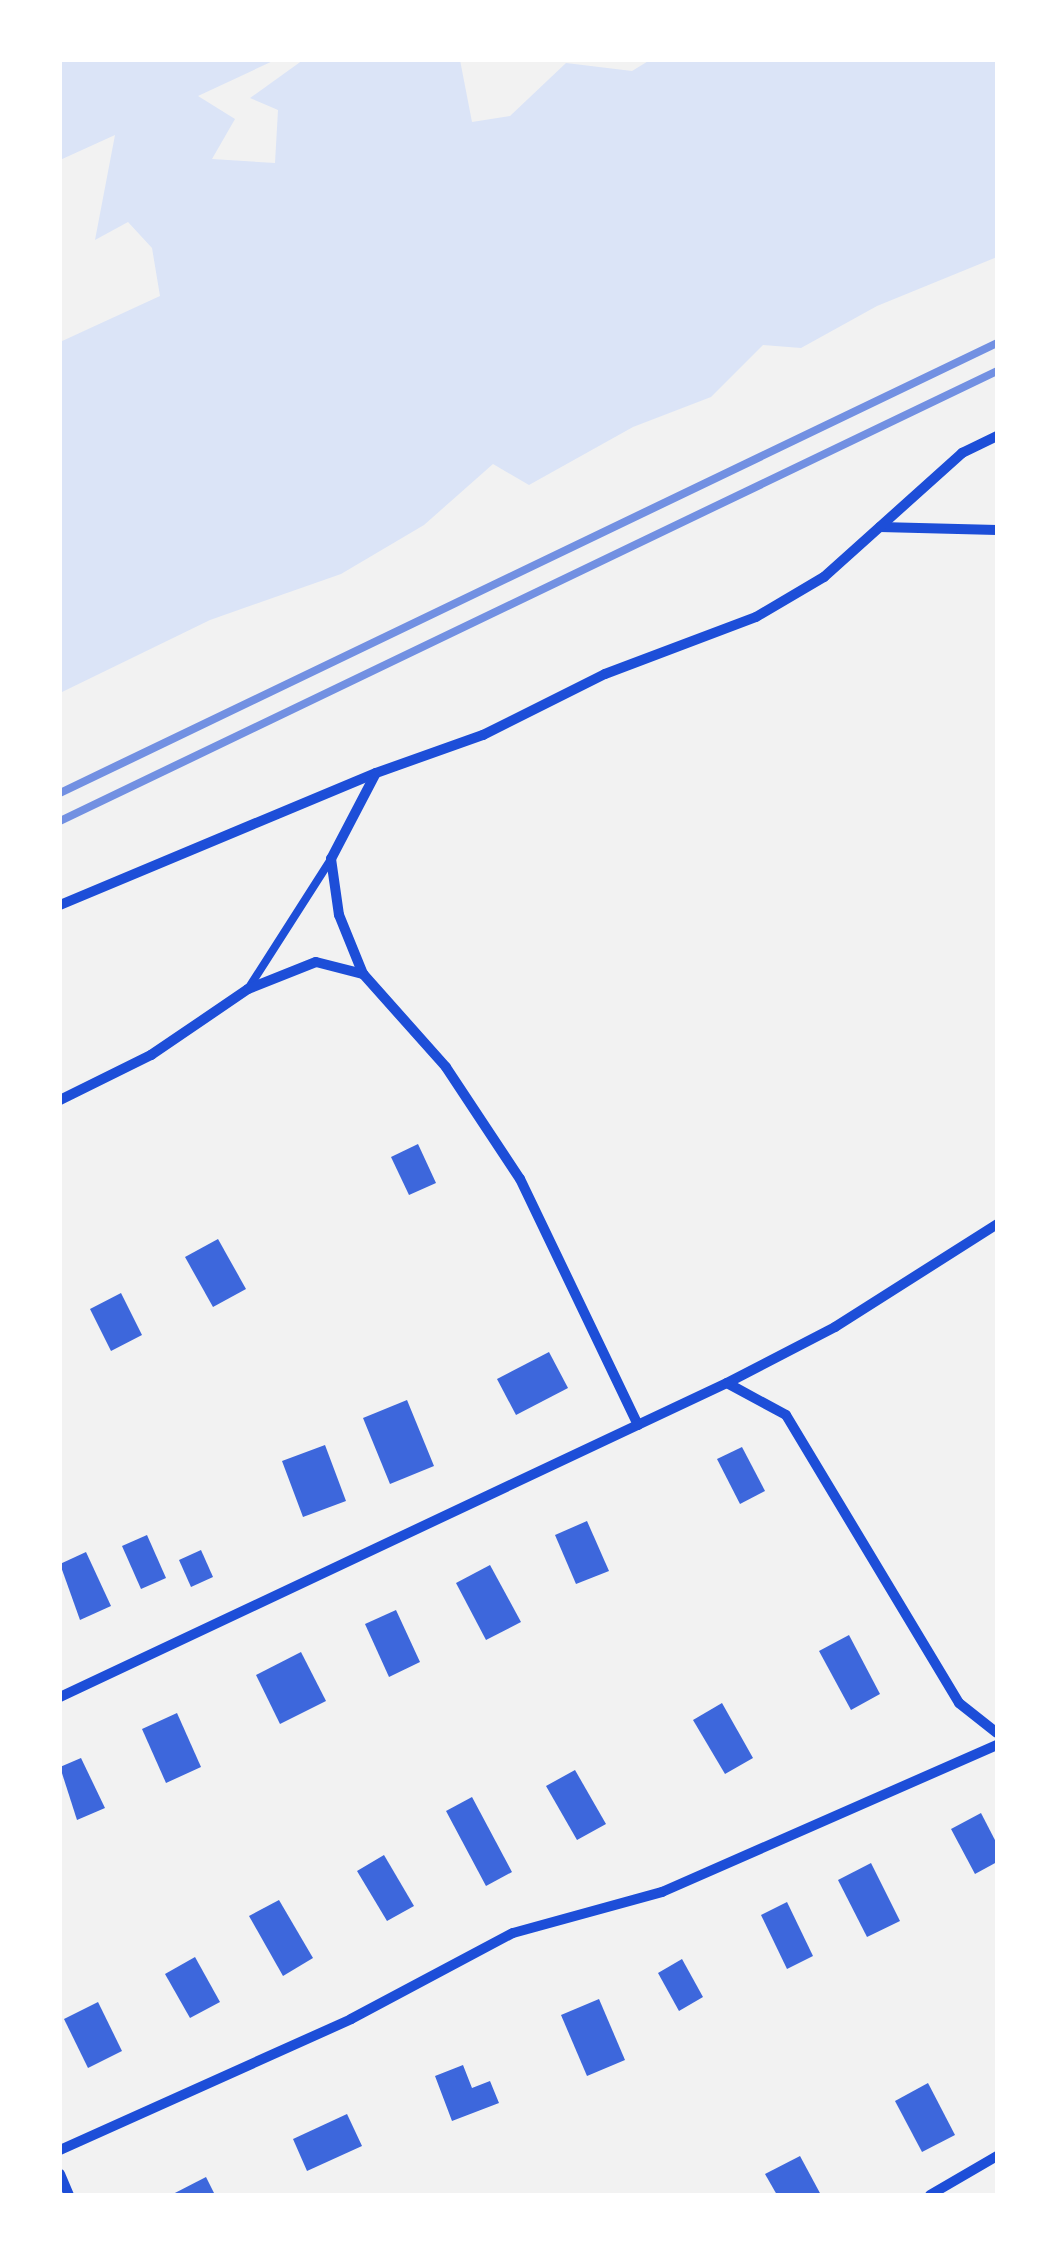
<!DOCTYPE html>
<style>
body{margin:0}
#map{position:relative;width:1057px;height:2255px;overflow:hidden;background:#f2f2f2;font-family:Helvetica,sans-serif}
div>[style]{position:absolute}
.green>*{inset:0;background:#dbe4f7}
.building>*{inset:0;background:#3d67dc}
.service>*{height:8px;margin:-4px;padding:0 4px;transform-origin:4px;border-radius:4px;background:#1d4ed8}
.minor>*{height:10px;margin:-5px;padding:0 5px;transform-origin:5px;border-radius:5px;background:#1d4ed8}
.rail>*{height:8px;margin:-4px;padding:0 4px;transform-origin:4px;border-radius:4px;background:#7290e2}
span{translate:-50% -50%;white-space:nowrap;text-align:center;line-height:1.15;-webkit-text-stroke:10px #fff;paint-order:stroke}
.frame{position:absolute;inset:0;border:62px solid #fff;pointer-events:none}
</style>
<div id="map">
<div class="green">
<i style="clip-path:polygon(60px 60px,275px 60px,198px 96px,235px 119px,212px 159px,275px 163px,278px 110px,250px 98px,303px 60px,460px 60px,472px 122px,510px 116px,566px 63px,632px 71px,650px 60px,997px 60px,997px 257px,877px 306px,801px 348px,763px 345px,711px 397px,633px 427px,529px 485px,493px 464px,424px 525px,341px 574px,210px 620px,60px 693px,60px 342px,160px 296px,152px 248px,128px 222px,95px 240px,115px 135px,60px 160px)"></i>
</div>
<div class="building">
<i style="clip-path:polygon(418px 1144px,436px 1183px,409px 1195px,391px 1157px)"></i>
<i style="clip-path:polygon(218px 1239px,246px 1289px,213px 1307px,185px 1257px)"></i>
<i style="clip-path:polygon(121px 1293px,142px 1335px,111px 1351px,90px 1309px)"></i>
<i style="clip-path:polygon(549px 1352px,568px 1388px,516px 1415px,497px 1379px)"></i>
<i style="clip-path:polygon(407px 1400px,434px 1466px,390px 1484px,363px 1418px)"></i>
<i style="clip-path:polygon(325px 1445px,346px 1501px,303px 1517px,282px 1461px)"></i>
<i style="clip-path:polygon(742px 1447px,765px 1491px,740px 1504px,717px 1459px)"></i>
<i style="clip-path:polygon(587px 1521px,609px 1571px,576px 1584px,555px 1535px)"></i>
<i style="clip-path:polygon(147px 1535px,166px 1578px,141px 1589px,122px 1546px)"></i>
<i style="clip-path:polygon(201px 1550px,213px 1577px,191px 1587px,179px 1560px)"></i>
<i style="clip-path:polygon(86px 1552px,111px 1606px,80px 1620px,60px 1564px)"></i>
<i style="clip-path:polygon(490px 1565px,521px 1622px,486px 1640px,456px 1583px)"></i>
<i style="clip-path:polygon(396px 1610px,420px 1662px,389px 1677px,365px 1624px)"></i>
<i style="clip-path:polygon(849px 1635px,880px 1694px,851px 1710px,819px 1651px)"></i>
<i style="clip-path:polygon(301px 1652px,326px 1701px,280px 1724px,256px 1675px)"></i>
<i style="clip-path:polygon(722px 1703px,753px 1758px,725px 1774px,693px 1720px)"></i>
<i style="clip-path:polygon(177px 1713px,201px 1767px,166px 1783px,142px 1729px)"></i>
<i style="clip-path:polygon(81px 1758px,105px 1808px,77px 1820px,60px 1767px)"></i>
<i style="clip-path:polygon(575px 1770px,606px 1824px,577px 1840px,546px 1786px)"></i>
<i style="clip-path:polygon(472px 1797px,512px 1872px,486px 1886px,446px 1811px)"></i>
<i style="clip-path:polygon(981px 1813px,997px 1844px,997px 1862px,975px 1874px,951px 1829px)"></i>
<i style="clip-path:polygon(384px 1855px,414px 1906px,387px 1921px,357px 1871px)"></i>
<i style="clip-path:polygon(871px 1863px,900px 1921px,867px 1937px,838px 1880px)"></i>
<i style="clip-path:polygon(279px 1900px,313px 1958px,283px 1976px,249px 1916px)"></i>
<i style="clip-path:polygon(787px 1902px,813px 1956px,787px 1969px,761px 1915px)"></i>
<i style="clip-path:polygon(195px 1957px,220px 2002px,190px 2018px,165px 1974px)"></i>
<i style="clip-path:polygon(682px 1959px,703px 1997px,679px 2011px,658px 1973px)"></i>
<i style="clip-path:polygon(599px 1999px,625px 2060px,587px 2076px,561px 2015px)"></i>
<i style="clip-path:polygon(98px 2002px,122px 2051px,88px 2068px,64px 2019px)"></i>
<i style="clip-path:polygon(463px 2065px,472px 2088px,490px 2081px,499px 2103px,452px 2121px,435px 2076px)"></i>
<i style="clip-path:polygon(928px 2083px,955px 2135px,922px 2152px,895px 2101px)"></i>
<i style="clip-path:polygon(347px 2114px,362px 2146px,307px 2171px,293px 2139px)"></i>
<i style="clip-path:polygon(800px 2156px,821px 2195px,777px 2195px,765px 2174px)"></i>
<i style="clip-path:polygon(206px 2177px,215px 2195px,171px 2195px)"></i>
</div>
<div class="service">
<i style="left:248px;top:989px;width:154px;rotate:-57.4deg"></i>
</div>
<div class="minor">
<i style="left:880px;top:527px;width:117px;rotate:1.5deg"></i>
<i style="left:60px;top:905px;width:342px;rotate:-22.7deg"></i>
<i style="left:60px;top:1100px;width:102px;rotate:-26.3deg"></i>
<i style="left:151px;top:1055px;width:117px;rotate:-34.2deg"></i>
<i style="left:248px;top:989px;width:73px;rotate:-21.7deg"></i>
<i style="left:316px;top:962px;width:49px;rotate:14.3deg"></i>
<i style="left:727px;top:1383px;width:67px;rotate:28.5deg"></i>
<i style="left:786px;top:1415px;width:336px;rotate:59deg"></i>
<i style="left:959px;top:1703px;width:48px;rotate:38.3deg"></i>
<i style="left:638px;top:1425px;width:273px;rotate:-115.6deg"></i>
<i style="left:520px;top:1179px;width:134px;rotate:-123.5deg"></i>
<i style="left:446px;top:1067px;width:125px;rotate:-131.7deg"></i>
<i style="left:363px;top:974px;width:64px;rotate:-112.1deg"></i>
<i style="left:339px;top:915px;width:57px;rotate:-98.1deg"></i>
<i style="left:331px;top:859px;width:97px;rotate:-62.4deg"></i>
<i style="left:376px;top:773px;width:114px;rotate:-19.6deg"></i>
<i style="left:483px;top:735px;width:136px;rotate:-26.6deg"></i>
<i style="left:605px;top:674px;width:161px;rotate:-20.7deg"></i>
<i style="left:756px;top:617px;width:79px;rotate:-30.5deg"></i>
<i style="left:824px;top:577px;width:186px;rotate:-41.9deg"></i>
<i style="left:962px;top:453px;width:39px;rotate:-26deg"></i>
<i style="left:60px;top:1697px;width:737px;rotate:-25.21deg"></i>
<i style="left:727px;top:1383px;width:122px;rotate:-27.4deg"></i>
<i style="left:835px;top:1327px;width:192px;rotate:-32.4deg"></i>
<i style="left:60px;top:2150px;width:319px;rotate:-24.2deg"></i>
<i style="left:351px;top:2019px;width:183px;rotate:-28deg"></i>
<i style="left:513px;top:1933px;width:155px;rotate:-15.4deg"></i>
<i style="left:662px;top:1892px;width:366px;rotate:-23.7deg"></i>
<i style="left:60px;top:2174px;width:23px;rotate:67deg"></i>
<i style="left:930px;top:2195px;width:78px;rotate:-30.2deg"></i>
</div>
<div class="rail">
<i style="left:60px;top:793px;width:1039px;rotate:-25.65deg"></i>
<i style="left:60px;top:821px;width:1039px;rotate:-25.65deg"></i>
</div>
<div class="frame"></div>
</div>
